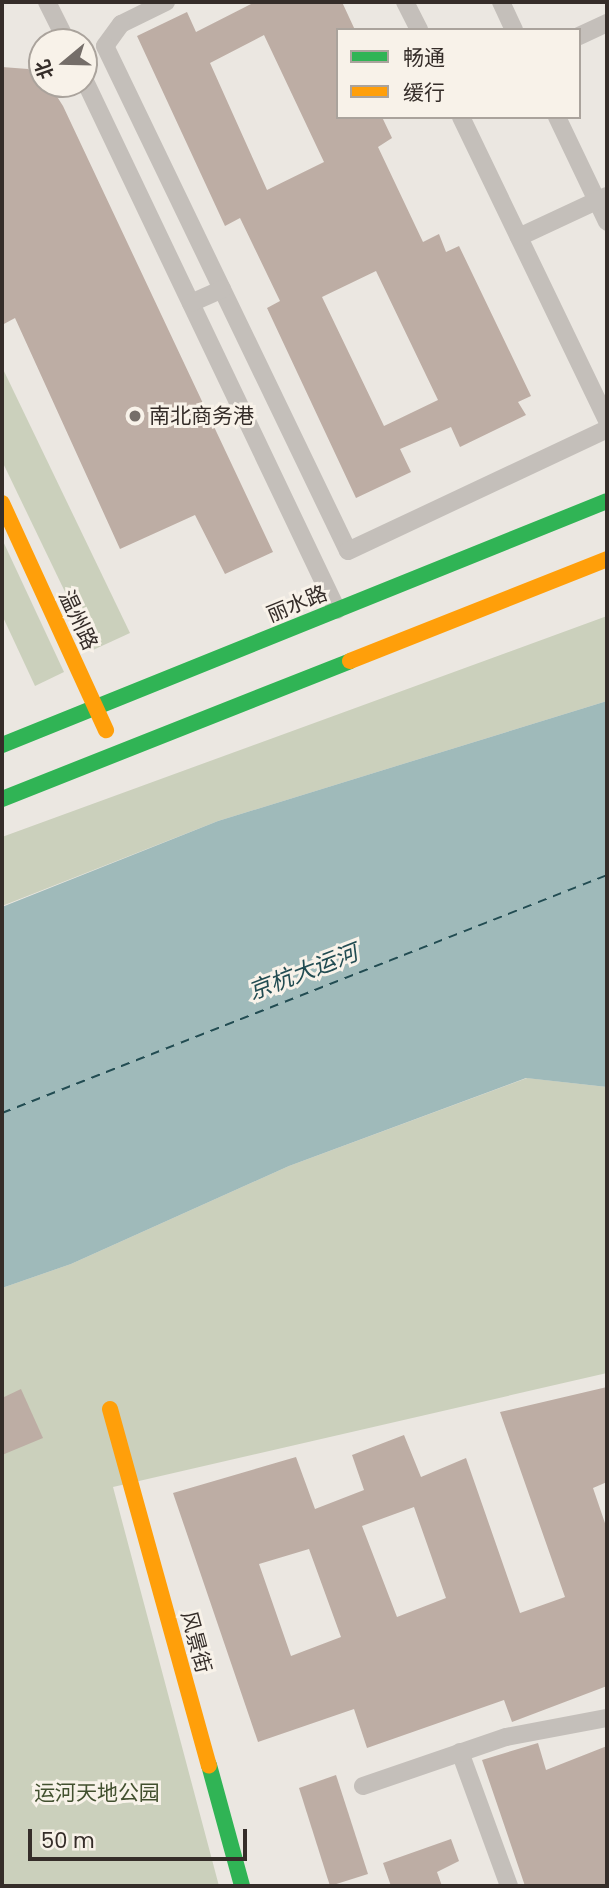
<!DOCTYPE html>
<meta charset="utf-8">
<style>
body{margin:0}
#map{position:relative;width:609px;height:1888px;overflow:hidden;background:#ebe7e1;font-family:Poppins,"Noto Sans SC",sans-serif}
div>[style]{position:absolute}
.green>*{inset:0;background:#cbd0bc}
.water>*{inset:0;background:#9fbaba}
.ferry>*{height:2px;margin-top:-1px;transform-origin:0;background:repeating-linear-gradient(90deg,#224c52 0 9px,transparent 0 16px)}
.building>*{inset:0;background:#bdada4}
.lane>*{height:18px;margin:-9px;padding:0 9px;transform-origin:9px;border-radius:9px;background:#c4bfba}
.fast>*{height:16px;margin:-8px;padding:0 8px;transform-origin:8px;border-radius:8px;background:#30b455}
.slow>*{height:16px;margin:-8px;padding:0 8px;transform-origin:8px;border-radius:8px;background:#ff9f0a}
.dots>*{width:19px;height:19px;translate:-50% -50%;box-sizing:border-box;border:4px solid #f8f2e9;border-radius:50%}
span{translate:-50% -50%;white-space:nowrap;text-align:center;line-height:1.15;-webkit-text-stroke:6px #f8f2e9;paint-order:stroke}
.poi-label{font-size:21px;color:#352d29}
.left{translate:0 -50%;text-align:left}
.street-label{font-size:21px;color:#352d29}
.park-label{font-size:21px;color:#42502f}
.water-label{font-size:23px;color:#224c52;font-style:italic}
.frame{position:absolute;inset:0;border:4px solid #352d29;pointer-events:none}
.legend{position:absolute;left:336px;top:28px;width:245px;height:91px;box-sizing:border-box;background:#f8f2e9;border:2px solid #aaa39c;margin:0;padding:9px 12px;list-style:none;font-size:21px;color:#352d29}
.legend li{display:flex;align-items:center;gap:14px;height:35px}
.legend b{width:35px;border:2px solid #aaa39c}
.north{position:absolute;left:28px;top:28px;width:70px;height:70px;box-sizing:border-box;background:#f8f2e9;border:2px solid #aaa39c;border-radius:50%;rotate:251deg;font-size:19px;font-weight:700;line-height:28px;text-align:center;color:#352d29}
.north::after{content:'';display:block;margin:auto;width:24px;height:32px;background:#756e69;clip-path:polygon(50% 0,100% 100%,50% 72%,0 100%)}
.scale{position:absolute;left:28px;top:1829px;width:219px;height:32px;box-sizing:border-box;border:4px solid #352d29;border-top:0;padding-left:9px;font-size:21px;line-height:24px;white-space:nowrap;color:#352d29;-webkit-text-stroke:5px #f8f2e9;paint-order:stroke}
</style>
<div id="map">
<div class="green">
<i style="clip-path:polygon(2px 367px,130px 633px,93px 650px,2px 461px)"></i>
<i style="clip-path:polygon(2px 539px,64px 672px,35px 686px,2px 615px)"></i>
<i style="clip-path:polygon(607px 616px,607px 701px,218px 821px,2px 906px,2px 837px)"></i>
<i style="clip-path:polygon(527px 1078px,607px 1087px,607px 1373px,113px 1487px,219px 1886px,2px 1886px,2px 1288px,71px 1264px,289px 1166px)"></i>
</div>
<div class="water">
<i style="clip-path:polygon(607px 701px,607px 1087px,526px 1078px,289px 1166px,71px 1264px,2px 1288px,2px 907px,218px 821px)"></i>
</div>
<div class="ferry">
<i style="left:2px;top:1113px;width:650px;rotate:-21.47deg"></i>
</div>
<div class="building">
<i style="clip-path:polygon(evenodd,255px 2px,342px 2px,355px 30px,338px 30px,338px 117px,382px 117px,392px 138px,378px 147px,423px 242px,439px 234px,446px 252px,459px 246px,531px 396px,518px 402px,526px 415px,460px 447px,451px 427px,400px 449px,411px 472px,356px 498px,267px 308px,280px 301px,240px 218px,225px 226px,137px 36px,187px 12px,196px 32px,255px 2px,264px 35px,324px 162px,267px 190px,210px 63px,264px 35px,255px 2px,376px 271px,438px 400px,384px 426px,322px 297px,376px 271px)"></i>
<i style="clip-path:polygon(2px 67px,28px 69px,49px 84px,63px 106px,273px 552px,225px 574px,195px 515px,120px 549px,15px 318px,2px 325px)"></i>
<i style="clip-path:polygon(evenodd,607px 1387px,607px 1482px,593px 1488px,607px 1529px,607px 1686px,512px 1722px,504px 1700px,367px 1748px,354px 1709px,258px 1742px,173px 1493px,296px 1457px,315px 1509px,364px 1490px,352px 1455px,404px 1435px,421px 1477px,466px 1458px,520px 1613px,565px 1597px,500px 1412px,607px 1387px,414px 1507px,446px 1598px,397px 1617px,362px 1526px,414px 1507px,607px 1387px,309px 1549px,341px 1637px,291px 1656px,259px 1564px,309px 1549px)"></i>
<i style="clip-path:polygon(21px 1389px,43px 1438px,2px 1455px,2px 1398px)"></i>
<i style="clip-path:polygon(538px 1743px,546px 1770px,607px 1746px,607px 1886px,525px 1886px,482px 1760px)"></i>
<i style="clip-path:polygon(336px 1775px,368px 1874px,330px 1886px,299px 1788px)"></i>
<i style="clip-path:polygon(451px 1839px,459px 1861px,437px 1872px,442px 1886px,391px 1886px,383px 1863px)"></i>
</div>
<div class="lane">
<i style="left:47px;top:2px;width:45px;rotate:63.4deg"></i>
<i style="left:166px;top:2px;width:50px;rotate:153.9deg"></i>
<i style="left:121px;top:24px;width:27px;rotate:126deg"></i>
<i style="left:105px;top:46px;width:560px;rotate:64.3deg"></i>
<i style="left:348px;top:551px;width:286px;rotate:-25.2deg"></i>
<i style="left:405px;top:2px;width:31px;rotate:63deg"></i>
<i style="left:501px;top:2px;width:31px;rotate:65deg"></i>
<i style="left:579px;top:36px;width:31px;rotate:-25deg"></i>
<i style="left:84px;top:79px;width:588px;rotate:64.52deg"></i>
<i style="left:461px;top:117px;width:337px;rotate:64.3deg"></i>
<i style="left:557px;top:117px;width:116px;rotate:64.5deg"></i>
<i style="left:519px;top:237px;width:97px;rotate:-25deg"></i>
<i style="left:191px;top:303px;width:34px;rotate:-24deg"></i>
<i style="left:460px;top:1752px;width:143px;rotate:69.9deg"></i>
<i style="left:363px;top:1786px;width:151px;rotate:-18.9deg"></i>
<i style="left:506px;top:1737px;width:103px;rotate:-10.7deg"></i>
</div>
<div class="fast">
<i style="left:2px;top:745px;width:652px;rotate:-21.96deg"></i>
<i style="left:2px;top:799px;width:374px;rotate:-21.6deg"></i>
<i style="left:209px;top:1765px;width:125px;rotate:74.7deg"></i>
</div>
<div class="slow">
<i style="left:2px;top:503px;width:250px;rotate:65.4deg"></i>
<i style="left:350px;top:661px;width:277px;rotate:-21.6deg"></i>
<i style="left:110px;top:1409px;width:370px;rotate:74.5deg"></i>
</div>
<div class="dots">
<i style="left:135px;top:416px;background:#756e69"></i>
</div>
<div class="poi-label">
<span class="left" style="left:149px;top:416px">南北商务港</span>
</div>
<div class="street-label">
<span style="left:297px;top:604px;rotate:-22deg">丽水路</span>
<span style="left:78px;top:620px;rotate:65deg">温州路</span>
<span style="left:196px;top:1642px;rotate:75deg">风景街</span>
</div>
<div class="park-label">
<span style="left:97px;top:1793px">运河天地公园</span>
</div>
<div class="water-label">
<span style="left:303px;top:972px;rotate:-21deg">京杭大运河</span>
</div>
<div class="frame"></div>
<ul class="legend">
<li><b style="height:9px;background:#30b455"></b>畅通</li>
<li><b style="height:9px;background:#ff9f0a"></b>缓行</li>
</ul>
<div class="north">北</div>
<div class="scale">50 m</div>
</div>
